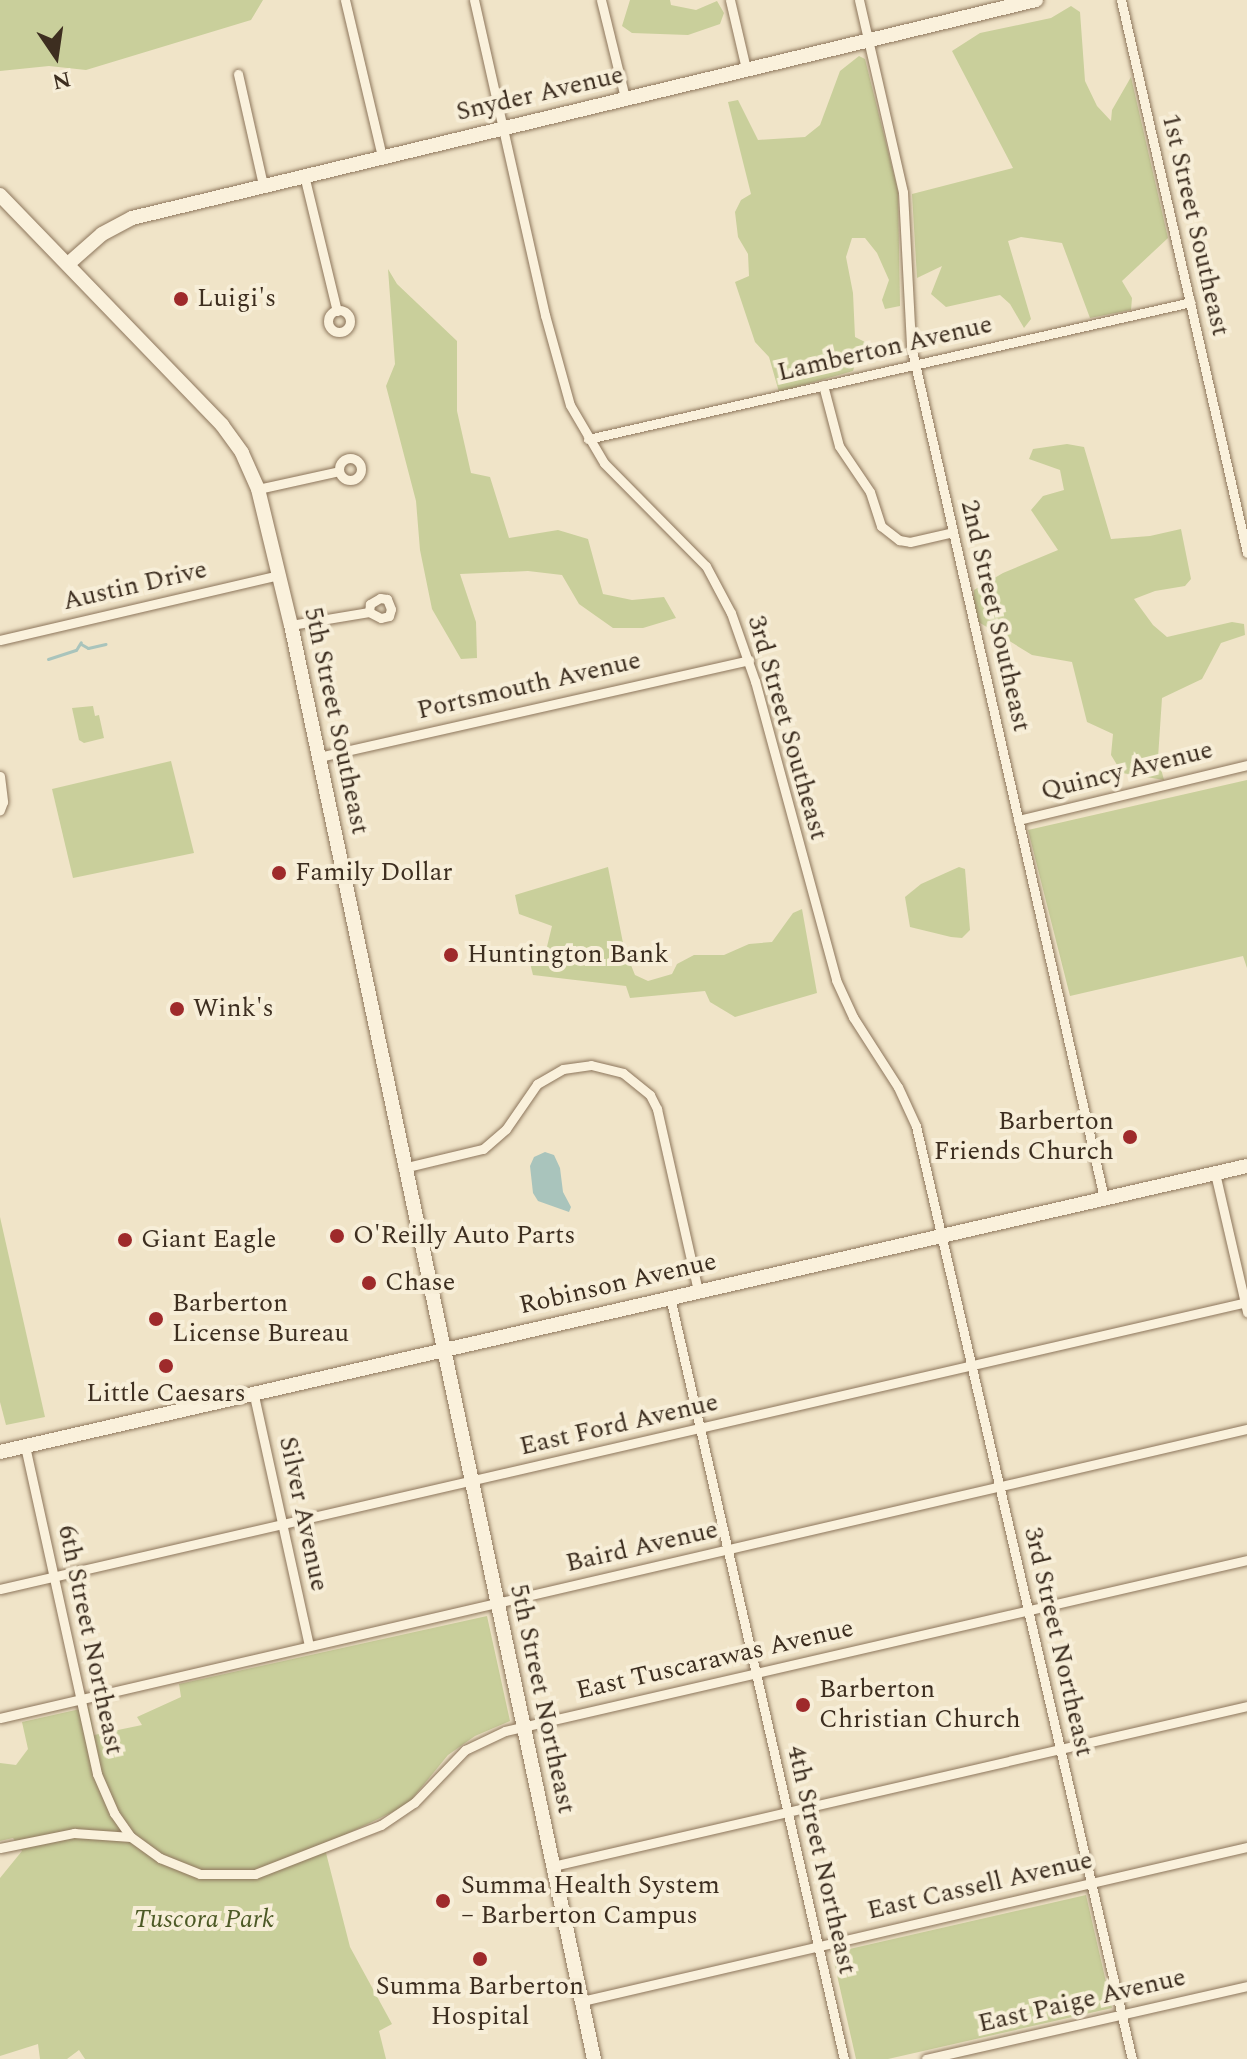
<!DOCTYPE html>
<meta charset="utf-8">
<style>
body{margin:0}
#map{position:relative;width:1247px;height:2059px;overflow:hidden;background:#f0e4c8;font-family:Spectral,serif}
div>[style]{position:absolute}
.green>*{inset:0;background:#c9cf9b}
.water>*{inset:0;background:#a9c4bc}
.stream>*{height:3px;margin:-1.5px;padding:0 1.5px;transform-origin:1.5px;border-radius:1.5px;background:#a9c4bc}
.roads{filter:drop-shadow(0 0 2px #8d765c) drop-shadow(0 0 2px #8d765c)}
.minor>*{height:9px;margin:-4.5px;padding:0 4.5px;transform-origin:4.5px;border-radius:4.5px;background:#faf1dc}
.minor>.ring{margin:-4.5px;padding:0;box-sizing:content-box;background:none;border:9px solid #faf1dc;border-radius:50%}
.secondary>*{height:14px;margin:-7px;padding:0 7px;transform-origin:7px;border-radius:7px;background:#faf1dc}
.dots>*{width:22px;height:22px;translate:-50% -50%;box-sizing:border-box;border:4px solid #f7eed8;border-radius:50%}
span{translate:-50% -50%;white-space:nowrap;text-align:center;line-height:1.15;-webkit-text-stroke:8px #f7eed8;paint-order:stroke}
.street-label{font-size:26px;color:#3d2e20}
.poi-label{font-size:26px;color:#3d2e20}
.left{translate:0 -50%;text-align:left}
.right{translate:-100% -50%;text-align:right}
.park-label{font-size:26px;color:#4d5a26;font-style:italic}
.north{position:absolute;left:16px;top:16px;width:80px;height:80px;-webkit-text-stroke:6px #f7eed8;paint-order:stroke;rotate:167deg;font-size:22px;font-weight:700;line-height:32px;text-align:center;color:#3d2e20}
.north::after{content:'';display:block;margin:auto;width:28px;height:36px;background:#3d2e20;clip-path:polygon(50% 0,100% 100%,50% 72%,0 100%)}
</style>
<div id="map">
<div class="green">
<i style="clip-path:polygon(0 0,263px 0,251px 20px,86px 70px,49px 66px,0 71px)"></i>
<i style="clip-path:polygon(630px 0,670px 0,671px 5px,696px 10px,717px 1px,724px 13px,720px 24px,688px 35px,632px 33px,622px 26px)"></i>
<i style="clip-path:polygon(1071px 6px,1080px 12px,1085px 81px,1097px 106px,1111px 121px,1112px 110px,1131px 77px,1168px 238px,1122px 281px,1132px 298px,1131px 310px,1090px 318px,1062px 243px,1021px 237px,1008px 241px,1031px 319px,1024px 328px,1010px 304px,1000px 295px,946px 307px,931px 294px,942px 266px,917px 278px,912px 194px,1013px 168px,952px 51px,980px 33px,1051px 18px)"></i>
<i style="clip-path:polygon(859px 56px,865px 59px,898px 191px,900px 306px,885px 309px,882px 300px,889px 280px,877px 253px,865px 238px,852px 238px,846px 257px,853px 293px,855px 337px,867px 343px,868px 352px,856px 361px,853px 371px,779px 392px,769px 357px,755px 342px,735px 282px,749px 276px,748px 254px,738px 237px,735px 212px,741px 200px,751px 194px,728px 102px,738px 100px,758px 140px,805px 137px,820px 125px,840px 71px)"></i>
<i style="clip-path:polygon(388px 269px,397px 284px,457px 341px,457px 411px,471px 473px,490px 477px,509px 538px,558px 530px,588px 539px,603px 594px,632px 600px,664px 597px,676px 618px,643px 628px,613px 628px,579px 604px,562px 575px,528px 571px,460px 574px,476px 622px,477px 658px,461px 659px,432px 609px,420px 550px,416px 501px,386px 386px,395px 364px)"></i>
<i style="clip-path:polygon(1067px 444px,1084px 447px,1111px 539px,1150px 536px,1181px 529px,1191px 579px,1185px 586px,1155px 591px,1134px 599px,1153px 625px,1167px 637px,1232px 622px,1244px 624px,1245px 635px,1221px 643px,1202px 679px,1162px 698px,1158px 758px,1164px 780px,1122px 773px,1111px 755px,1113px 734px,1087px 722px,1072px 662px,1032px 655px,972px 618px,974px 590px,1003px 573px,1058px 550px,1031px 510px,1043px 496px,1064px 490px,1060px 470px,1029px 459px,1033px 449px)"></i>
<i style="clip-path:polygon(93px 706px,95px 716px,99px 715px,104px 738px,84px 743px,79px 740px,72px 708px)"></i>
<i style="clip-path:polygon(171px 761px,194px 853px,73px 878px,52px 789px)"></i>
<i style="clip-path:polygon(1247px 780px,1247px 968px,1243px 956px,1070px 996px,1028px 830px)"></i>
<i style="clip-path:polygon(608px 867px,624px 948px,635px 975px,648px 981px,672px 974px,677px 964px,694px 955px,724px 955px,749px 944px,772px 942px,793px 913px,802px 909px,817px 993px,735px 1017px,710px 1002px,705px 991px,630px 998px,626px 986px,533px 975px,529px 959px,544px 959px,552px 926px,519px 914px,515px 895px)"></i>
<i style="clip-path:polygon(959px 867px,965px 869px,970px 930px,962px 938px,951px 937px,910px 927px,905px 897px,921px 884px)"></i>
<i style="clip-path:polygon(0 1217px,45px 1417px,6px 1425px,0 1402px)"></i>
<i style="clip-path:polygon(487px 1616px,510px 1721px,475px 1736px,448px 1755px,407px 1805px,324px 1845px,350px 1947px,392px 2024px,379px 2031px,386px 2059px,85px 2059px,79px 2050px,67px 2059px,40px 2059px,38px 2044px,0 2056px,0 1878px,22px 1851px,13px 1838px,0 1841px,0 1763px,16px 1765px,28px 1749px,22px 1722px,89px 1707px,94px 1735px,142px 1725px,137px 1717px,181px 1697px,179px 1684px)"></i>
<i style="clip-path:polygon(1086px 1895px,1112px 2008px,888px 2059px,856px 2059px,832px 1953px)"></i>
</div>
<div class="water">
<i style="clip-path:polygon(545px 1152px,554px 1155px,560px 1168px,563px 1192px,571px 1207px,569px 1212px,538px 1201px,533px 1193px,530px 1166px,534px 1157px)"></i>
</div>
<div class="stream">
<i style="left:81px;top:644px;width:8px;rotate:30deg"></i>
<i style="left:88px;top:648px;width:18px;rotate:-13deg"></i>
<i style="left:48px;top:659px;width:29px;rotate:-18deg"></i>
<i style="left:76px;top:650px;width:9px;rotate:-58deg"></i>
</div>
<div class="roads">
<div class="minor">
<i style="left:345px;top:0;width:160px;rotate:76.7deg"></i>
<i style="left:474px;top:0;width:323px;rotate:77.3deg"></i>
<i style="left:545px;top:315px;width:93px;rotate:74.5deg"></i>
<i style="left:570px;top:405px;width:67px;rotate:59.6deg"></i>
<i style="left:604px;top:463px;width:145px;rotate:45.3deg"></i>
<i style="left:706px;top:566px;width:53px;rotate:62deg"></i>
<i style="left:731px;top:613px;width:72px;rotate:70.6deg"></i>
<i style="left:755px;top:681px;width:310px;rotate:74.8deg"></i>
<i style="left:836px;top:980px;width:41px;rotate:65.3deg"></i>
<i style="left:853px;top:1017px;width:83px;rotate:57.3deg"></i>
<i style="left:898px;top:1087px;width:43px;rotate:65.2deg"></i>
<i style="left:916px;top:1126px;width:958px;rotate:76.97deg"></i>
<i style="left:601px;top:0;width:101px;rotate:76.2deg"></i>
<i style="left:730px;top:0;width:71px;rotate:76.9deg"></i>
<i style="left:859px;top:0;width:197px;rotate:77.1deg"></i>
<i style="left:903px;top:192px;width:154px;rotate:87deg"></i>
<i style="left:911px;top:346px;width:874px;rotate:77.24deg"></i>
<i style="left:1121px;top:0;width:567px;rotate:77.16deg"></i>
<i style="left:238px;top:74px;width:114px;rotate:77.3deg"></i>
<i style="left:304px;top:175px;width:140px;rotate:76.4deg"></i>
<i class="ring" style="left:328px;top:310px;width:13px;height:13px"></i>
<i style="left:823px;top:385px;width:63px;rotate:75.3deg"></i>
<i style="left:839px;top:446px;width:55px;rotate:56deg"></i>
<i style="left:870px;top:492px;width:36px;rotate:72deg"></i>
<i style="left:881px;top:526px;width:23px;rotate:38deg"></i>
<i style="left:899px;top:540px;width:11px;rotate:10deg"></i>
<i style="left:910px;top:542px;width:44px;rotate:-13.1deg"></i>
<i style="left:588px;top:439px;width:618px;rotate:-12.8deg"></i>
<i class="ring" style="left:339px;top:458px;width:13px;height:13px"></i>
<i style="left:258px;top:489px;width:83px;rotate:-12.5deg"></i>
<i style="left:291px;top:625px;width:79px;rotate:-9.5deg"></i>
<i style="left:369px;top:612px;width:13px;rotate:27deg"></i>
<i style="left:381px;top:618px;width:8px;rotate:-14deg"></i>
<i style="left:389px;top:616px;width:7px;rotate:-74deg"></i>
<i style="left:391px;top:609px;width:11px;rotate:-112deg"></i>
<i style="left:387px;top:599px;width:7px;rotate:-172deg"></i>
<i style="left:380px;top:598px;width:12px;rotate:149deg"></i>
<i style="left:370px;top:604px;width:8px;rotate:97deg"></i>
<i style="left:0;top:640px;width:287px;rotate:-13.1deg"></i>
<i style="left:319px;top:757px;width:441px;rotate:-12.7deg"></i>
<i style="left:0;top:776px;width:26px;rotate:83deg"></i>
<i style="left:3px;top:802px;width:9px;rotate:111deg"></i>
<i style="left:1018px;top:820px;width:236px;rotate:-13.5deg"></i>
<i style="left:403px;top:1168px;width:82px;rotate:-13.4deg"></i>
<i style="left:483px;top:1149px;width:30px;rotate:-41deg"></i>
<i style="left:506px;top:1129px;width:55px;rotate:-55.4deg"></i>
<i style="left:537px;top:1084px;width:30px;rotate:-30deg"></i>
<i style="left:563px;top:1069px;width:28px;rotate:-8deg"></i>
<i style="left:591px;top:1065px;width:33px;rotate:14deg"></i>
<i style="left:623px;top:1073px;width:35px;rotate:39deg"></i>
<i style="left:650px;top:1095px;width:16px;rotate:63deg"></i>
<i style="left:657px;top:1109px;width:187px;rotate:77.3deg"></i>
<i style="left:1215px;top:1173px;width:143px;rotate:77deg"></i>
<i style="left:670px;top:1297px;width:782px;rotate:77.14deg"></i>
<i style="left:253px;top:1391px;width:261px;rotate:77.6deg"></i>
<i style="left:25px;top:1446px;width:336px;rotate:77.6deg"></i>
<i style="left:97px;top:1774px;width:43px;rotate:66.4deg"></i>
<i style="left:114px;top:1813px;width:29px;rotate:55deg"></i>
<i style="left:0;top:1589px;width:1280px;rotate:-12.96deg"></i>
<i style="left:0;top:1718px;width:1280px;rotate:-13.05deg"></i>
<i style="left:0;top:1848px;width:76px;rotate:-11.5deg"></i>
<i style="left:74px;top:1833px;width:57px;rotate:4deg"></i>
<i style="left:131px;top:1837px;width:36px;rotate:36deg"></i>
<i style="left:160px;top:1858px;width:43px;rotate:21.8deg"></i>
<i style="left:200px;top:1874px;width:55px"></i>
<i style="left:255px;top:1874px;width:135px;rotate:-21.3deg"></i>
<i style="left:381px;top:1825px;width:40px;rotate:-34deg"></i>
<i style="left:414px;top:1803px;width:74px;rotate:-46.1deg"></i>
<i style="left:465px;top:1750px;width:44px;rotate:-25.4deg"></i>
<i style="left:505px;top:1731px;width:761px;rotate:-12.98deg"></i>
<i style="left:553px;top:1866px;width:712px;rotate:-12.98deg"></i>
<i style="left:582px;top:2001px;width:683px;rotate:-13.04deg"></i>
<i style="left:926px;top:2059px;width:329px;rotate:-12.8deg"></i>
</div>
<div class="secondary">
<i style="left:0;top:195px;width:320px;rotate:46deg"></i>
<i style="left:222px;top:425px;width:34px;rotate:54deg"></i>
<i style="left:242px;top:453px;width:39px;rotate:66deg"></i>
<i style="left:258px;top:489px;width:140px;rotate:76.4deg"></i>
<i style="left:291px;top:625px;width:1466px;rotate:78.07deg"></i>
<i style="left:68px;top:264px;width:45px;rotate:-41.4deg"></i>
<i style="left:102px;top:234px;width:34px;rotate:-28deg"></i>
<i style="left:132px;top:218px;width:930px;rotate:-13.56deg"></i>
<i style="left:0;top:1452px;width:1279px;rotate:-12.92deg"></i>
</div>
</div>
<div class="dots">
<i style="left:181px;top:299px;background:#9e2a2b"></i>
<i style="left:279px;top:873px;background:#9e2a2b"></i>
<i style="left:451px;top:955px;background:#9e2a2b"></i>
<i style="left:177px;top:1009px;background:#9e2a2b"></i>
<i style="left:1130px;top:1137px;background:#9e2a2b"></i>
<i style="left:337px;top:1236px;background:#9e2a2b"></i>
<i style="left:125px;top:1240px;background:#9e2a2b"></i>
<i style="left:369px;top:1283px;background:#9e2a2b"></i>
<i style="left:156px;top:1319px;background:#9e2a2b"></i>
<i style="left:166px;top:1366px;background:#9e2a2b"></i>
<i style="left:803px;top:1705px;background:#9e2a2b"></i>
<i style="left:443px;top:1901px;background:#9e2a2b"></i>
<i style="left:480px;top:1959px;background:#9e2a2b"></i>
</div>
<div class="street-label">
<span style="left:540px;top:94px;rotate:-13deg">Snyder Avenue</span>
<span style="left:1195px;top:225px;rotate:77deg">1st Street Southeast</span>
<span style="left:885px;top:349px;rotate:-13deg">Lamberton Avenue</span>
<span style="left:135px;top:586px;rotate:-13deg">Austin Drive</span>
<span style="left:995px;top:616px;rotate:77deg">2nd Street Southeast</span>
<span style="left:529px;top:686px;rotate:-13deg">Portsmouth Avenue</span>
<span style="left:336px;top:721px;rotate:78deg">5th Street Southeast</span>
<span style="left:787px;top:728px;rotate:74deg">3rd Street Southeast</span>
<span style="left:1127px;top:771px;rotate:-14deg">Quincy Avenue</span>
<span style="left:618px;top:1284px;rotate:-13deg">Robinson Avenue</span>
<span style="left:619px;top:1425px;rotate:-13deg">East Ford Avenue</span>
<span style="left:303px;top:1514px;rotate:78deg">Silver Avenue</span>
<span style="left:642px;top:1547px;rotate:-13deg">Baird Avenue</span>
<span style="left:90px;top:1640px;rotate:78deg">6th Street Northeast</span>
<span style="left:1058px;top:1642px;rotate:77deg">3rd Street Northeast</span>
<span style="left:715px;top:1660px;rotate:-13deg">East Tuscarawas Avenue</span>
<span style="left:542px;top:1699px;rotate:78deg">5th Street Northeast</span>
<span style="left:821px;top:1860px;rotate:77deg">4th Street Northeast</span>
<span style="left:980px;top:1886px;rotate:-13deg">East Cassell Avenue</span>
<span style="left:1082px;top:2001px;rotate:-13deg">East Paige Avenue</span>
</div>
<div class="poi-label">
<span class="left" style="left:197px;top:299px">Luigi's</span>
<span class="left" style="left:295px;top:873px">Family Dollar</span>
<span class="left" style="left:467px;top:955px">Huntington Bank</span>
<span class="left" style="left:193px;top:1009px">Wink's</span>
<span class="right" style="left:1114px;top:1137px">Barberton<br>Friends Church</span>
<span class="left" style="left:353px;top:1236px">O'Reilly Auto Parts</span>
<span class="left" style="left:141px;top:1240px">Giant Eagle</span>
<span class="left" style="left:385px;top:1283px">Chase</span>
<span class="left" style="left:172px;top:1319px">Barberton<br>License Bureau</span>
<span style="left:166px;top:1394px">Little Caesars</span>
<span class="left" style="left:819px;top:1705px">Barberton<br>Christian Church</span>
<span class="left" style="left:461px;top:1901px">Summa Health System<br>– Barberton Campus</span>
<span style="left:480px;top:2002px">Summa Barberton<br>Hospital</span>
</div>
<div class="park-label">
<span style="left:204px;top:1920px">Tuscora Park</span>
</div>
<div class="north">N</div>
</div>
